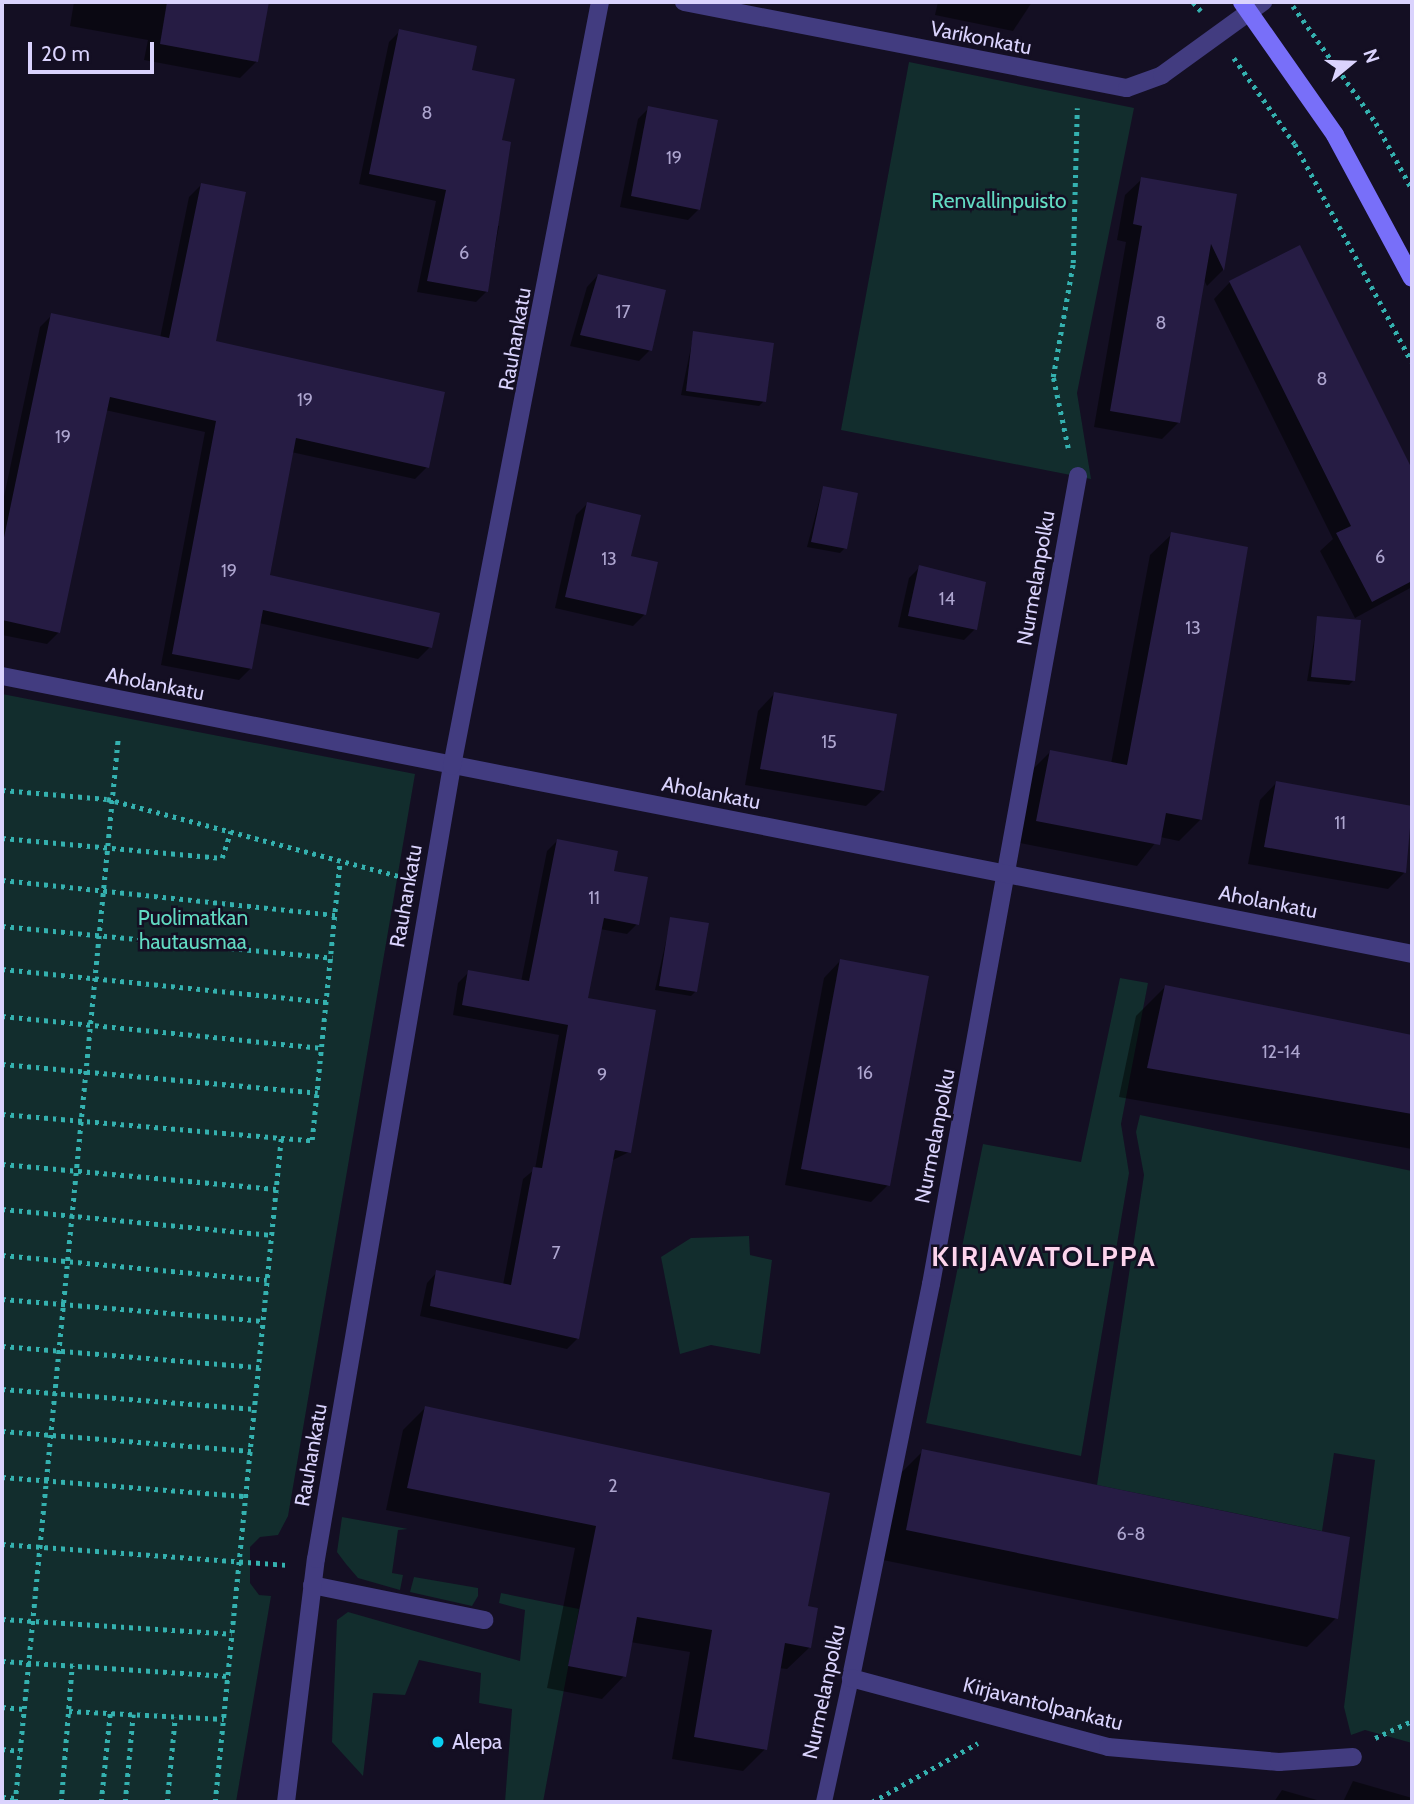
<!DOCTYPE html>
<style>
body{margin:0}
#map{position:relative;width:1414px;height:1804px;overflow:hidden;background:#140f23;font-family:Cabin,sans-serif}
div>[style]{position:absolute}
.green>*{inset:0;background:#122d2d}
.shadow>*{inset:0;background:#0007}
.building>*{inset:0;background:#261c44}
.path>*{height:4.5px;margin-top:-2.25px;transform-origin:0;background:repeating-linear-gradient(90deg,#34b1af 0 3.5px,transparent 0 8.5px)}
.lane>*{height:16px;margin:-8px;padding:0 8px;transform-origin:8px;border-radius:8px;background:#423c80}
.street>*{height:18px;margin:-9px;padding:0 9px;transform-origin:9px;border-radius:9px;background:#423c80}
.secondary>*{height:18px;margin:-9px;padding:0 9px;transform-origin:9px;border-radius:9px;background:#786ff9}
.dots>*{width:19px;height:19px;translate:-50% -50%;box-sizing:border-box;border:4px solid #140f23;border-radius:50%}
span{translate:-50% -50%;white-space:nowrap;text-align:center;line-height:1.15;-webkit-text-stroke:5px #140f23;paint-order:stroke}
.number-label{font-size:18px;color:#ada5cf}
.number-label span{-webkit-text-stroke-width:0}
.street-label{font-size:21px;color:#dad3fd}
.park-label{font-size:21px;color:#62dac2}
.poi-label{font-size:21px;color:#dad3fd}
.left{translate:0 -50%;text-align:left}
.district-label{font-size:28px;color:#fdd5ed;font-weight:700;letter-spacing:2px}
.frame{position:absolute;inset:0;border:4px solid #dad3fd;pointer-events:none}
.north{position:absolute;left:1316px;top:28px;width:70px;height:70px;-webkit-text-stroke:5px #140f23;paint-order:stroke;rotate:71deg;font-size:19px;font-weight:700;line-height:28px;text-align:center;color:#dad3fd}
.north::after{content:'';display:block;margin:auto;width:24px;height:32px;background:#dad3fd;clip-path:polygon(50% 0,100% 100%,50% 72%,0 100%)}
.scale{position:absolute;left:28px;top:42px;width:126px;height:32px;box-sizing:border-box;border:4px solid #dad3fd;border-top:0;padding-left:9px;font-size:21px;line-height:24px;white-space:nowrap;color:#dad3fd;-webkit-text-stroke:5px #140f23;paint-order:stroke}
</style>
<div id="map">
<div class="green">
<i style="clip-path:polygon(909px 62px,1134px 108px,1077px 393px,1091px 479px,841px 430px)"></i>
<i style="clip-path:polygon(2px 694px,415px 774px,288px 1516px,278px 1535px,260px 1537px,250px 1547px,250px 1583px,259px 1595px,271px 1596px,236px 1802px,2px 1802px)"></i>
<i style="clip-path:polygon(1120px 978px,1148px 983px,1121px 1124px,1129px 1173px,1081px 1456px,926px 1423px,983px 1144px,1081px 1162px)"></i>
<i style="clip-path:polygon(1140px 1115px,1412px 1171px,1412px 1743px,1365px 1730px,1351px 1735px,1344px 1707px,1375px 1460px,1334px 1453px,1322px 1531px,1097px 1485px,1144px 1175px,1136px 1132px)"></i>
<i style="clip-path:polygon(749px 1236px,750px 1255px,772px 1260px,760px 1354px,711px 1345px,680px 1354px,661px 1257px,691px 1238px)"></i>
<i style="clip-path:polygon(342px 1517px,408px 1529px,398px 1530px,392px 1573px,403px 1575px,400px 1590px,358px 1578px,346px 1564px,337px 1552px)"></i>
<i style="clip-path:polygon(414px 1577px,478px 1588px,478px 1596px,472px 1606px,410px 1592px)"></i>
<i style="clip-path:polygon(501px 1593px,579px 1609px,543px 1802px,505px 1802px,512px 1709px,479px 1703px,481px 1673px,419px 1660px,405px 1695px,373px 1693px,363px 1776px,332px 1742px,337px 1620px,348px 1612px,520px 1661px,525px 1610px,499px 1603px)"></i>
</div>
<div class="shadow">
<i style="clip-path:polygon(74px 2px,268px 2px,256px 62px,240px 78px,144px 60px,148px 40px,70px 26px)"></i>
<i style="clip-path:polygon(938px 2px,1032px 2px,1013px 31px,935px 15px)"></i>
<i style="clip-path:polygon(400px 31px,470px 72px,500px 142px,492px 224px,499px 226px,487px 291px,476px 302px,417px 292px,436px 201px,359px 184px,389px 42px)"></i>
<i style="clip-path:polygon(649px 108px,699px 209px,688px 220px,620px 207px,638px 119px)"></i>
<i style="clip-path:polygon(1142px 179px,1235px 195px,1223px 270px,1207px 286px,1203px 278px,1179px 422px,1162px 439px,1094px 427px,1126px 242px,1117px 240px,1125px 195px)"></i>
<i style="clip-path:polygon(201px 185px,214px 342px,427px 467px,415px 479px,291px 452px,268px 577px,430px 647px,418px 659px,259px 623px,251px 668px,239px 680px,161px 665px,205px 432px,105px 410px,59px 632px,47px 644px,2px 635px,2px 506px,40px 327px,52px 315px,160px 338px,189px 197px)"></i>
<i style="clip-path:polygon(1299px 247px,1412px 473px,1412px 587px,1355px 618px,1320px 551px,1333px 539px,1214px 299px,1230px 282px)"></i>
<i style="clip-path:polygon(598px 275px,650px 350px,639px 361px,570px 346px,587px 287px)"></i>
<i style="clip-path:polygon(694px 333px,764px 401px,759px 406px,681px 395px)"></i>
<i style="clip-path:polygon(823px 487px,845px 548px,840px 553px,807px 547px)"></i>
<i style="clip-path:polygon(587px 504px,629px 558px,644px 615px,633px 626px,555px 608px,576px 515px)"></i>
<i style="clip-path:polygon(1172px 534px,1210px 734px,1216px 735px,1201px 819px,1179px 841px,1160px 837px,1137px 866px,1015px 842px,1029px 773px,1050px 752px,1111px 764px,1150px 555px)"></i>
<i style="clip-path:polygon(920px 567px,975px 629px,964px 640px,898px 627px,909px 578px)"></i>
<i style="clip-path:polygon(1318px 617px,1354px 680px,1349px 685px,1307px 681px)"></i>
<i style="clip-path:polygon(774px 694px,883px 790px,866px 806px,745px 785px,758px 711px)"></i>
<i style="clip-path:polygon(1276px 783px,1412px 808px,1404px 873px,1388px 889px,1248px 864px,1260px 800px)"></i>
<i style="clip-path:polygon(557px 841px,612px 872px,637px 924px,627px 934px,600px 929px,586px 1000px,629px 1152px,611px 1161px,577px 1339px,567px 1349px,420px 1316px,427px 1283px,437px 1272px,503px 1285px,523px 1179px,535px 1169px,559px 1035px,453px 1015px,458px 983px,469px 972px,521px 982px,547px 851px)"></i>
<i style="clip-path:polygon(671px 919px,696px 991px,691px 996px,655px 990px)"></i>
<i style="clip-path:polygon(840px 961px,888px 1185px,871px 1202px,785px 1185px,824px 978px)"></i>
<i style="clip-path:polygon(1165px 987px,1412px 1037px,1412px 1149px,1119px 1097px,1136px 1016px)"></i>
<i style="clip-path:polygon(425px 1408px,806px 1608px,810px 1647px,787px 1669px,779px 1668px,765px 1749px,743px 1771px,672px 1759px,690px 1652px,630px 1642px,624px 1676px,602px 1699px,547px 1688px,575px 1548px,386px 1510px,403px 1430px)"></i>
<i style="clip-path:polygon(923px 1451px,1336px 1618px,1307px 1647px,878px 1559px,894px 1480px)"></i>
<i style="clip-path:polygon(1353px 1781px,1412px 1798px,1412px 1802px,1343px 1802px)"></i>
<i style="clip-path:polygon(1282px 1790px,1324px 1802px,1274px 1802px)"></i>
</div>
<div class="building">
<i style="clip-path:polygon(167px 2px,269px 2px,258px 62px,160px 44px)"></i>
<i style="clip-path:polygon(399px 29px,477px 46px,472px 70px,515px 79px,502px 140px,511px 142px,488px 292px,427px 281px,446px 190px,369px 174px)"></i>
<i style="clip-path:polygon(648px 106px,718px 120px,700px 210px,631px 196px)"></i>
<i style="clip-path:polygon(1141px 177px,1237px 194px,1224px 271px,1211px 244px,1180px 423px,1110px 411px,1142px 226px,1133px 224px)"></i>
<i style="clip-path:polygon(201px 183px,246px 192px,216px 341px,445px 392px,429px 468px,296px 438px,270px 575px,440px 613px,432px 648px,263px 610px,252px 669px,172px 654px,216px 421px,110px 397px,60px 633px,2px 620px,2px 547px,51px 313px,169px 338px)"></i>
<i style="clip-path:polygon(1300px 245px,1412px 469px,1412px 581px,1372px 602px,1336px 533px,1351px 526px,1229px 281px)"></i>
<i style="clip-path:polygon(598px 274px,666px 290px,652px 351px,580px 335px)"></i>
<i style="clip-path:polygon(693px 331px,774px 343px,766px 402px,686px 391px)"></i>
<i style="clip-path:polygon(823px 486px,858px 493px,847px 549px,811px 542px)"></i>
<i style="clip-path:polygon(587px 502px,641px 515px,631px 556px,658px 562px,646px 615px,565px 597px)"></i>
<i style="clip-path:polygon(1171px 532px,1248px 547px,1202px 820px,1166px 813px,1160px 845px,1036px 821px,1050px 750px,1127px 765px)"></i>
<i style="clip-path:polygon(919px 565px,986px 582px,977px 630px,908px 616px)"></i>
<i style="clip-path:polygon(1317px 616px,1361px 620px,1355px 681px,1311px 677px)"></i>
<i style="clip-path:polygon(774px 692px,897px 714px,884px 791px,760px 769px)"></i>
<i style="clip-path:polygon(1276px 781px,1412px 806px,1406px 873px,1264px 847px)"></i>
<i style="clip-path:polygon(557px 839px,618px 851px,614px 871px,648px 877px,639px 925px,604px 918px,588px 998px,656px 1010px,631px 1153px,615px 1150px,579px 1339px,430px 1306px,436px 1270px,511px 1285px,533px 1167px,542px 1168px,568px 1025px,462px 1005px,468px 970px,529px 981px)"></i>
<i style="clip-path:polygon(670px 917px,709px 923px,697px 992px,659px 986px)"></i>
<i style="clip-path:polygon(840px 959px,929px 976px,890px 1186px,801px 1169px)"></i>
<i style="clip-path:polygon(1165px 985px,1412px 1035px,1412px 1114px,1147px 1068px)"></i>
<i style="clip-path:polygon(425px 1406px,830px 1493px,808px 1606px,818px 1608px,811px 1648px,785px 1643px,767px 1750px,694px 1737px,712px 1630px,637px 1617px,626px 1677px,568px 1666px,596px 1526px,407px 1488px)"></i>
<i style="clip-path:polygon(922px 1449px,1350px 1537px,1338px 1619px,906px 1530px)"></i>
</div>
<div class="path">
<i style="left:1193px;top:2px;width:12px;rotate:48deg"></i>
<i style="left:1293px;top:6px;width:143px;rotate:54.6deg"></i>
<i style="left:1376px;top:123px;width:75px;rotate:61.4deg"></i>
<i style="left:1234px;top:58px;width:105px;rotate:54.7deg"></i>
<i style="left:1295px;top:144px;width:247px;rotate:61.8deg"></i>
<i style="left:1068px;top:448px;width:73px;rotate:-101.9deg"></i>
<i style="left:1053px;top:377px;width:116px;rotate:-80deg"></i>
<i style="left:1073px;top:263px;width:155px;rotate:-88.5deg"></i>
<i style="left:2px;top:790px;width:105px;rotate:4.9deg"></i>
<i style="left:107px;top:799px;width:306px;rotate:14.8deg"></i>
<i style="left:2px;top:838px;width:221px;rotate:5.2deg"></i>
<i style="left:222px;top:858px;width:28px;rotate:-72deg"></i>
<i style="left:2px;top:880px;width:336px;rotate:6deg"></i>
<i style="left:2px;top:926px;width:332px;rotate:5.5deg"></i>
<i style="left:2px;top:969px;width:328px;rotate:5.8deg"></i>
<i style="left:2px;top:1016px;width:322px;rotate:5.7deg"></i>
<i style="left:2px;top:1064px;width:317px;rotate:5.2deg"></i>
<i style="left:2px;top:1114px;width:280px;rotate:4.9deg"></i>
<i style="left:2px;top:1164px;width:275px;rotate:5.2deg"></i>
<i style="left:2px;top:1209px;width:270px;rotate:5.5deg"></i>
<i style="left:2px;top:1255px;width:266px;rotate:5.4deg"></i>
<i style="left:2px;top:1299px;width:262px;rotate:4.8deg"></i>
<i style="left:2px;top:1346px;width:258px;rotate:4.7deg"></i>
<i style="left:2px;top:1389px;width:254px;rotate:4.5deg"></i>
<i style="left:2px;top:1431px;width:250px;rotate:4.6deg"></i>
<i style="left:2px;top:1477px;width:245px;rotate:4.5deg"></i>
<i style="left:2px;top:1544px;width:285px;rotate:4.2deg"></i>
<i style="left:2px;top:1619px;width:230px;rotate:3.7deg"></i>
<i style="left:2px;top:1661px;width:226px;rotate:3.8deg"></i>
<i style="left:2px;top:1707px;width:22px;rotate:5deg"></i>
<i style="left:69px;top:1711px;width:155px;rotate:3deg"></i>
<i style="left:1375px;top:1738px;width:41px;rotate:-24.7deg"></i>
<i style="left:2px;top:1749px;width:18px;rotate:6deg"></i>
<i style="left:2px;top:1797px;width:14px;rotate:4deg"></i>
<i style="left:15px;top:1802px;width:1069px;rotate:-84.47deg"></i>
<i style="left:61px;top:1802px;width:137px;rotate:-85.4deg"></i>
<i style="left:101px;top:1802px;width:89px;rotate:-84.2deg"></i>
<i style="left:125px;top:1802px;width:88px;rotate:-84.8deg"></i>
<i style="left:167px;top:1802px;width:85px;rotate:-84.6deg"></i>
<i style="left:215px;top:1802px;width:667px;rotate:-84.32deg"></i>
<i style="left:281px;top:1138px;width:31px;rotate:4deg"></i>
<i style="left:312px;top:1140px;width:281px;rotate:-84.3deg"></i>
<i style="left:872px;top:1802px;width:121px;rotate:-29.1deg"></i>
</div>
<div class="lane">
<i style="left:824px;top:1802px;width:127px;rotate:-77.7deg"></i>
</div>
<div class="street">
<i style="left:684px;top:2px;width:451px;rotate:11deg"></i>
<i style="left:1127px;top:88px;width:37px;rotate:-20deg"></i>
<i style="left:1162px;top:75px;width:125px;rotate:-35.9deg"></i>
<i style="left:1078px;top:476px;width:821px;rotate:100.31deg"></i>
<i style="left:931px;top:1284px;width:402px;rotate:101.5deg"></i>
<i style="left:851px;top:1678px;width:266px;rotate:15deg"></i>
<i style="left:1108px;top:1747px;width:172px;rotate:5deg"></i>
<i style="left:1279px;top:1762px;width:74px;rotate:-3.9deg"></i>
<i style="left:2px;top:676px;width:1437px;rotate:11.15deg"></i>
<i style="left:312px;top:1585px;width:176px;rotate:11.5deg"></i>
<i style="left:286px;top:1802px;width:245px;rotate:-83deg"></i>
<i style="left:316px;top:1559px;width:805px;rotate:-80.27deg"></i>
<i style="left:452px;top:766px;width:778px;rotate:-79.04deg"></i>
</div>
<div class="secondary">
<i style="left:1242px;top:2px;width:162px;rotate:55deg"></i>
<i style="left:1335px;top:135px;width:162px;rotate:61.7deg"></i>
</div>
<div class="dots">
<i style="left:438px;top:1742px;background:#0ad0f2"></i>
</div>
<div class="number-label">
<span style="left:427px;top:113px">8</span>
<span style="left:674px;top:158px">19</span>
<span style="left:464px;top:253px">6</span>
<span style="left:623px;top:312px">17</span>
<span style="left:1161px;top:323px">8</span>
<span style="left:1322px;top:379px">8</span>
<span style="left:305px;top:400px">19</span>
<span style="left:63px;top:437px">19</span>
<span style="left:1380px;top:557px">6</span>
<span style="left:609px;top:559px">13</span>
<span style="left:229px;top:571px">19</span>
<span style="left:947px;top:599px">14</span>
<span style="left:1193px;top:628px">13</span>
<span style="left:829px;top:742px">15</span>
<span style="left:1340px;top:823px">11</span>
<span style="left:594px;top:898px">11</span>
<span style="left:1281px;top:1052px">12-14</span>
<span style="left:865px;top:1073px">16</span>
<span style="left:602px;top:1075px">9</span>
<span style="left:556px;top:1253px">7</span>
<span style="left:613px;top:1486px">2</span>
<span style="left:1131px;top:1534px">6-8</span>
</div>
<div class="street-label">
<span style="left:981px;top:38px;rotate:11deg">Varikonkatu</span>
<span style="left:515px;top:339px;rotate:-80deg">Rauhankatu</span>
<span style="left:1036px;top:578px;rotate:-80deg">Nurmelanpolku</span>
<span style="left:155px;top:684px;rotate:11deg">Aholankatu</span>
<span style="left:711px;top:793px;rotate:11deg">Aholankatu</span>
<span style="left:406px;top:896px;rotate:-80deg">Rauhankatu</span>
<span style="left:1268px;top:902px;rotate:11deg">Aholankatu</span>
<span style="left:935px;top:1136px;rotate:-79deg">Nurmelanpolku</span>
<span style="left:311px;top:1455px;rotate:-80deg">Rauhankatu</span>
<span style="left:824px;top:1692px;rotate:-78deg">Nurmelanpolku</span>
<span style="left:1043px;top:1704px;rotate:14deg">Kirjavantolpankatu</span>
</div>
<div class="park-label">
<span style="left:999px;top:201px">Renvallinpuisto</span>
<span style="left:193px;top:930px">Puolimatkan<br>hautausmaa</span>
</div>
<div class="poi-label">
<span class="left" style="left:452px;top:1742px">Alepa</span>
</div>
<div class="district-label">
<span style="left:1044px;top:1256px">KIRJAVATOLPPA</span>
</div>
<div class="frame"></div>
<div class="north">N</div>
<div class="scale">20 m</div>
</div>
